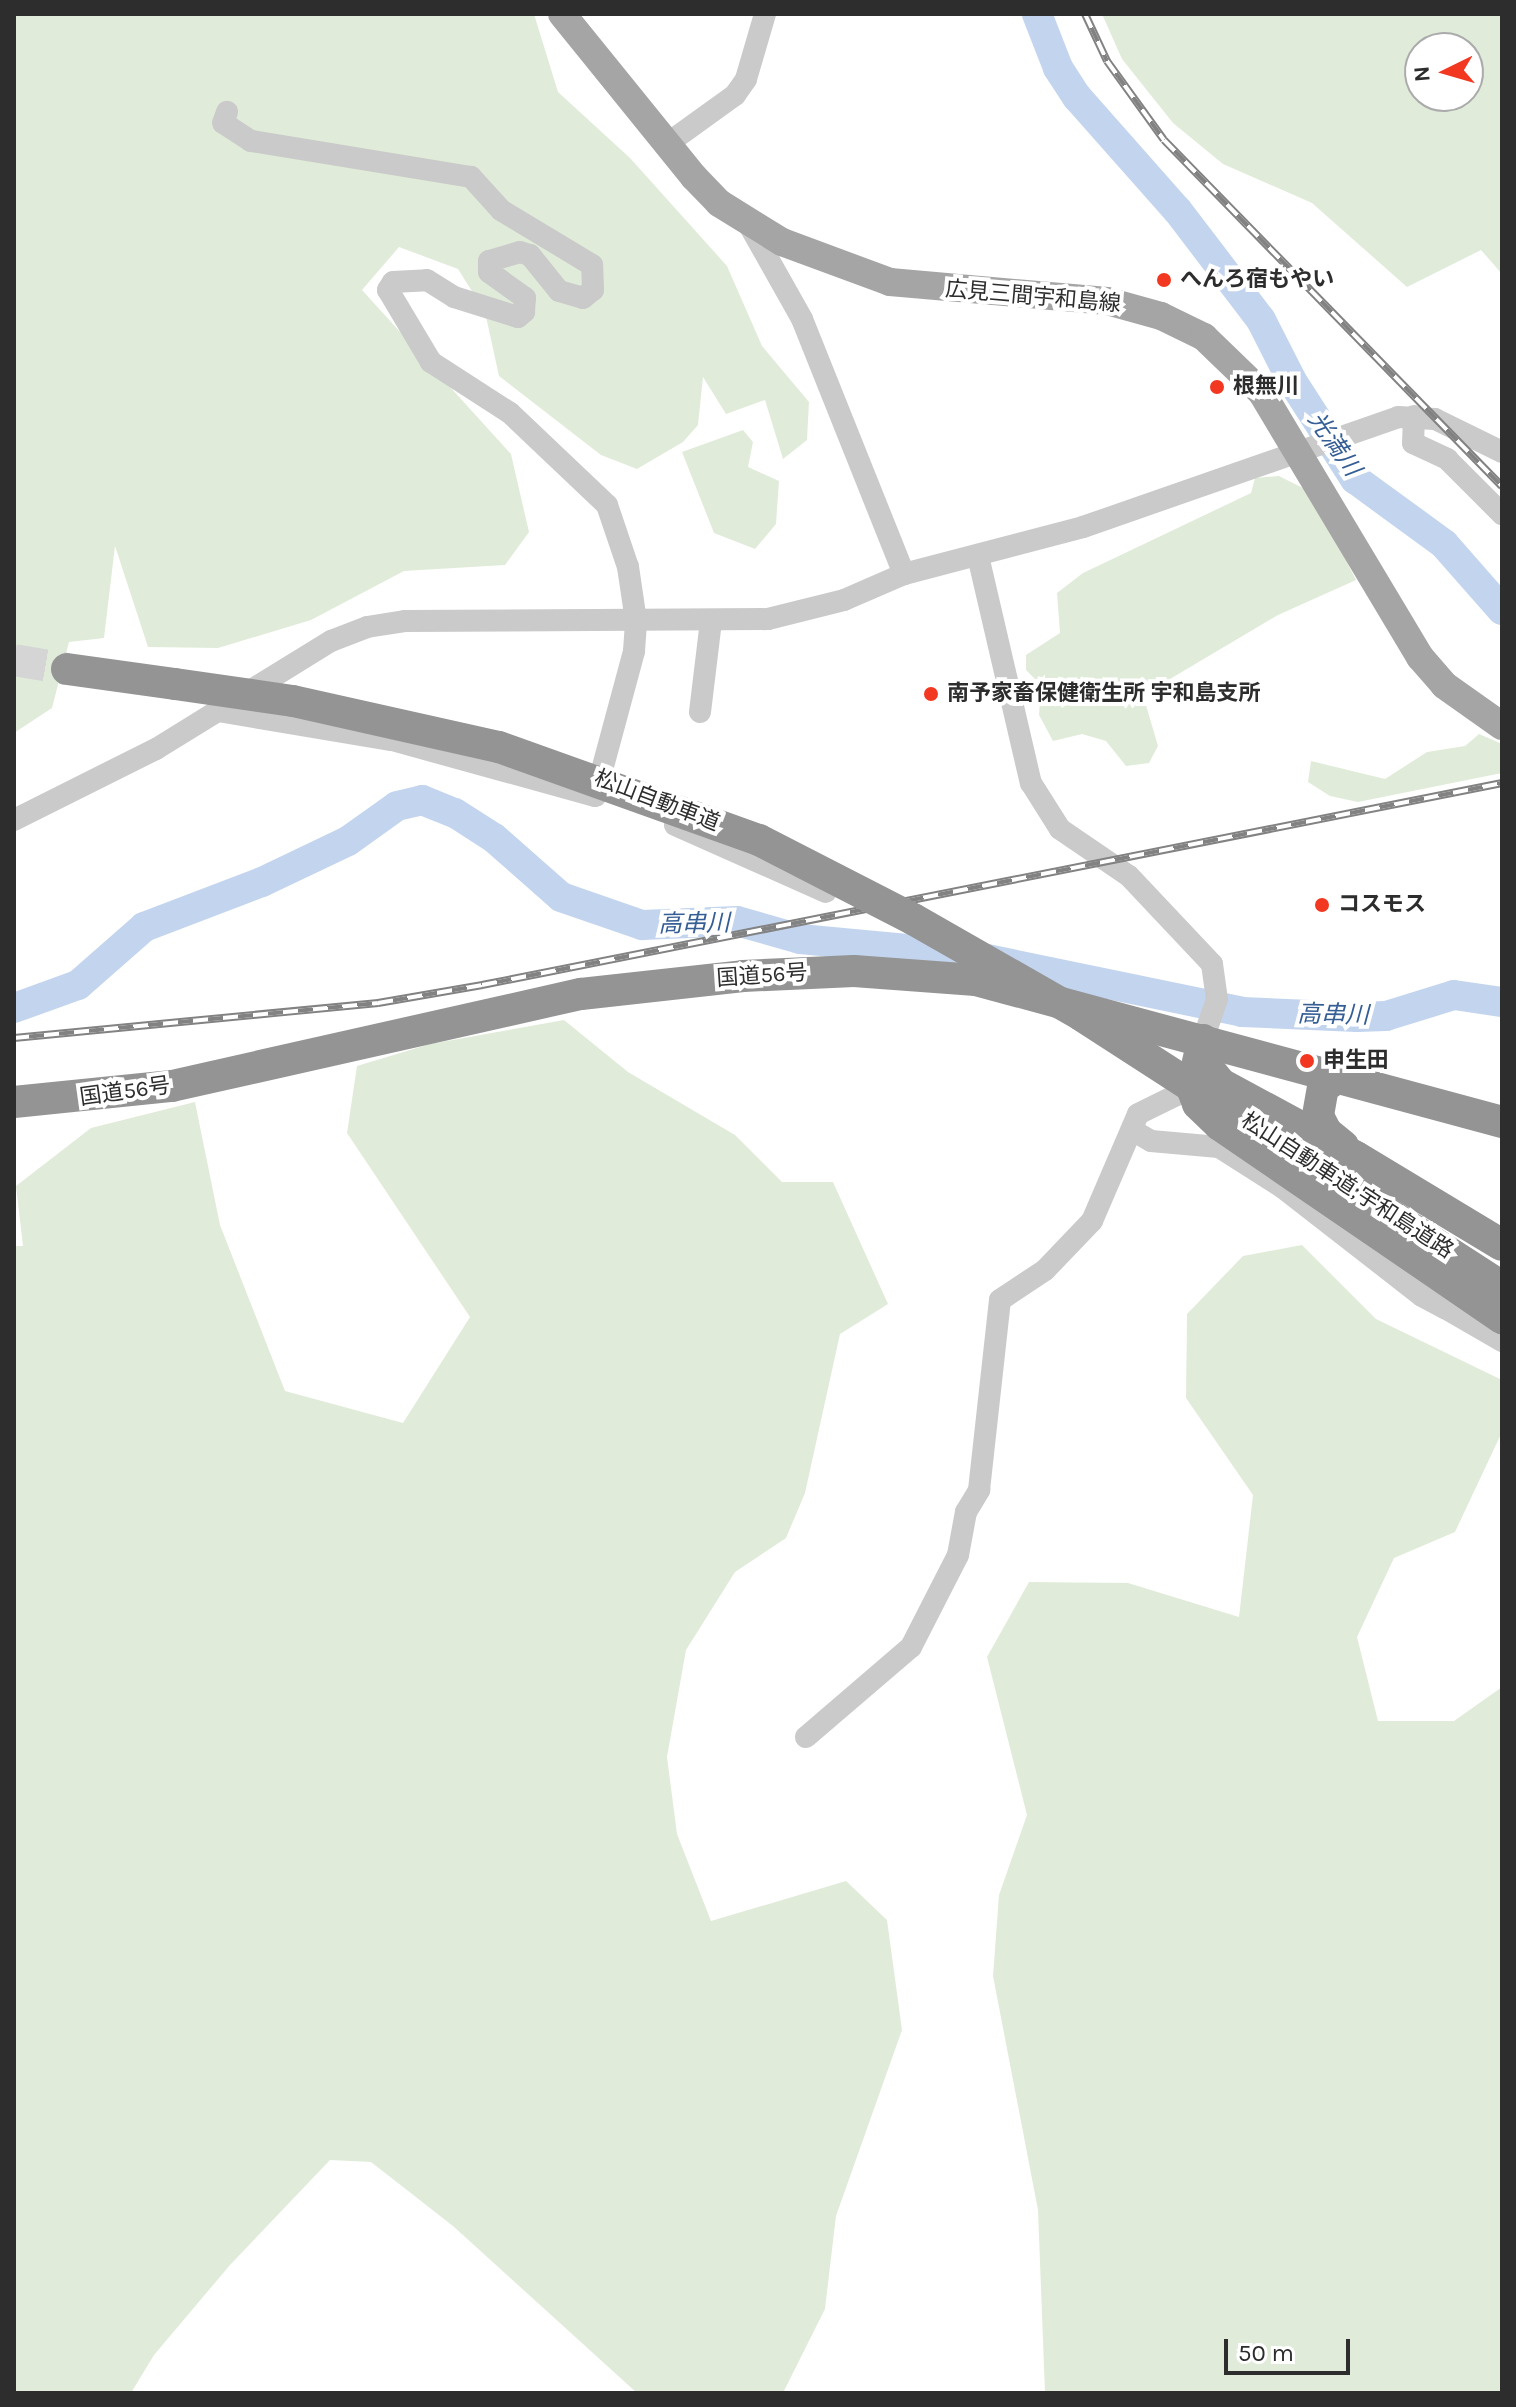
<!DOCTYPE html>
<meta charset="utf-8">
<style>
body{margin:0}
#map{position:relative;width:1516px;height:2407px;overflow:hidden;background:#fff;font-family:Karla,"Noto Sans JP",sans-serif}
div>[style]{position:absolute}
.green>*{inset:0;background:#e0ecd9}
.river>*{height:30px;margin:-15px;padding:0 15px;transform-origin:15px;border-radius:15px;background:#c3d5ee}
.highway-tunnel>*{height:32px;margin-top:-16px;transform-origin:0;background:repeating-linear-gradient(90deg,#d5d5d5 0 32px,transparent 0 48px)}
.minor>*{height:22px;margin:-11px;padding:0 11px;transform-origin:11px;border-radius:11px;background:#cacaca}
.major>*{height:28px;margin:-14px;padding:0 14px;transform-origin:14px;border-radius:14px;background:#a5a5a5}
.highway>*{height:32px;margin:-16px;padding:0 16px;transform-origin:16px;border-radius:16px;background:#949494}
.rail>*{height:8px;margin-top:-4px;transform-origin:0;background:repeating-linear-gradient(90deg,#fff 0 15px,#828282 0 30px);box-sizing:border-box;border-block:2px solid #828282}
.highway-bridge>*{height:32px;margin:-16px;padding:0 16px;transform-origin:16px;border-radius:16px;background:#949494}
.dots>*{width:22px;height:22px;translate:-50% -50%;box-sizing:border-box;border:4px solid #fff;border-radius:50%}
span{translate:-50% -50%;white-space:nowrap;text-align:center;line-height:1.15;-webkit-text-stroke:8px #fff;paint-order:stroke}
.poi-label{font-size:22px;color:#2d2d2d;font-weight:700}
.left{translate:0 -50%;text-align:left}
.street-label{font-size:22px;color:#2d2d2d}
.water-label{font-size:24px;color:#355e95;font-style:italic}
.frame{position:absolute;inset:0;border:16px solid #2d2d2d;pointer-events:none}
.north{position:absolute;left:1404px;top:32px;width:80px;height:80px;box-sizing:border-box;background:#fff;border:2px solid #ababab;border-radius:50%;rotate:265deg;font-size:22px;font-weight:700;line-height:32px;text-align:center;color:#2d2d2d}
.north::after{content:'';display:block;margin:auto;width:28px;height:36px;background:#f23820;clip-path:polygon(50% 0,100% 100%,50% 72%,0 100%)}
.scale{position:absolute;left:1224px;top:2339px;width:126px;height:36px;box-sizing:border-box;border:4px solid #2d2d2d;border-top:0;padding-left:10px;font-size:24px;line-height:28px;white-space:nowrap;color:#2d2d2d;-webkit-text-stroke:6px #fff;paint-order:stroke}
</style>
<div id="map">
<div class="green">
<i style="clip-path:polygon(14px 14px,534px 14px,558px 92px,630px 158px,727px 266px,762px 346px,809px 402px,807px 440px,783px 459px,765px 400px,726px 414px,703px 377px,698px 425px,683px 442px,637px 469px,601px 455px,499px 376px,485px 312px,458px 269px,399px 247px,362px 290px,511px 454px,529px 532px,505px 565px,404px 571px,311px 620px,218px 648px,148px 647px,115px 546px,104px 638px,69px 642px,52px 708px,14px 733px)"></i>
<i style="clip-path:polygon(evenodd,1102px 14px,1502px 14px,1502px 274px,1481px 250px,1407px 287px,1312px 203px,1223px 164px,1173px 123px,1122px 59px,1102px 14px,1468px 48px,1468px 96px,1420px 96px,1420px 48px,1468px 48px)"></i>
<i style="clip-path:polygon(743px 430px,753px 442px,748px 467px,779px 481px,776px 524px,755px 549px,714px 533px,682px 452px)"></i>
<i style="clip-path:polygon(1279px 476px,1311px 492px,1356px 580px,1278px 615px,1143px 695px,1158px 746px,1149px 763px,1126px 766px,1106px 741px,1082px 734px,1053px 741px,1039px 715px,1041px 685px,1026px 670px,1026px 655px,1060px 633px,1057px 593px,1083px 573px,1251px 493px,1255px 478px)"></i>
<i style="clip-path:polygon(1479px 734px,1502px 744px,1502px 773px,1358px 802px,1330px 796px,1308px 782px,1311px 761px,1385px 779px,1427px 752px,1465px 746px)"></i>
<i style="clip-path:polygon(564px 1020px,628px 1072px,735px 1135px,782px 1182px,833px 1182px,888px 1304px,840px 1334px,805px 1493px,786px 1538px,735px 1572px,686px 1650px,667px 1757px,677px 1834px,711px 1921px,846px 1881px,887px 1920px,902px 2030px,836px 2216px,825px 2309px,783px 2393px,637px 2393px,453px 2226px,371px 2162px,330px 2160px,230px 2265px,154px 2355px,131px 2393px,14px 2393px,14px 1246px,23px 1246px,16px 1186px,91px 1128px,195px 1102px,220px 1225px,285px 1391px,403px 1423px,470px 1317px,347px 1133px,357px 1066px,430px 1044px)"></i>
<i style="clip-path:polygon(1302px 1245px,1376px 1319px,1502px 1380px,1502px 1432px,1455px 1532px,1394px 1558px,1357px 1637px,1378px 1721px,1454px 1721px,1502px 1687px,1502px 2393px,1045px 2393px,1038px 2210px,993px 1976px,999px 1895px,1027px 1815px,987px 1657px,1029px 1582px,1128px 1583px,1239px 1617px,1253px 1495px,1186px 1398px,1187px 1314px,1243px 1256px)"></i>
</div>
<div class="river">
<i style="left:1037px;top:14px;width:58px;rotate:68.7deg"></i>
<i style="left:1058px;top:68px;width:35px;rotate:57deg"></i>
<i style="left:1077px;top:97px;width:152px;rotate:48.5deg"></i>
<i style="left:1178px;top:211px;width:137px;rotate:52.7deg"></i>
<i style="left:1261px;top:320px;width:68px;rotate:63.1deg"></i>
<i style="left:1292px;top:381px;width:117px;rotate:57.3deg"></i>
<i style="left:1355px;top:479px;width:110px;rotate:36.1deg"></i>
<i style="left:1444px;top:544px;width:88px;rotate:48.7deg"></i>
<i style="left:14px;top:1008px;width:68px;rotate:-19.8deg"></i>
<i style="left:78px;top:985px;width:88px;rotate:-41.3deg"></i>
<i style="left:144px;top:927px;width:126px;rotate:-20.9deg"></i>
<i style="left:262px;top:882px;width:95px;rotate:-25.5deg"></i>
<i style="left:348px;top:841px;width:60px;rotate:-35.5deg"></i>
<i style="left:397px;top:806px;width:26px;rotate:-13deg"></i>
<i style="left:422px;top:800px;width:35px;rotate:22deg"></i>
<i style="left:455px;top:813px;width:46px;rotate:32.7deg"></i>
<i style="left:494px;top:838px;width:89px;rotate:41.4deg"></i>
<i style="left:561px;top:897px;width:86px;rotate:19.1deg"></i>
<i style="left:642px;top:925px;width:95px;rotate:-2.4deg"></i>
<i style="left:737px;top:921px;width:66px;rotate:15.9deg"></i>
<i style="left:800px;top:939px;width:164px;rotate:5.3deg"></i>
<i style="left:963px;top:954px;width:285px;rotate:11.7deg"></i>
<i style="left:1242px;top:1012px;width:115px;rotate:2.5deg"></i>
<i style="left:1357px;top:1017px;width:29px;rotate:-2deg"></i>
<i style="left:1386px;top:1016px;width:71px;rotate:-17.2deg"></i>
<i style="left:1454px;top:995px;width:49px;rotate:8.3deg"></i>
</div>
<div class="highway-tunnel">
<i style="left:14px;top:660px;width:54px;rotate:9.6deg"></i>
</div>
<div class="minor">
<i style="left:667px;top:144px;width:84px;rotate:-35.8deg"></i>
<i style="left:735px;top:95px;width:19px;rotate:-55deg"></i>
<i style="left:746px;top:79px;width:68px;rotate:-73.7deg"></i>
<i style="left:748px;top:223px;width:110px;rotate:60.6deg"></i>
<i style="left:802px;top:319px;width:275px;rotate:68.2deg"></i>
<i style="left:1414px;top:416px;width:27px;rotate:92deg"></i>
<i style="left:1413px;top:443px;width:38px;rotate:25deg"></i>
<i style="left:1447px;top:459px;width:78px;rotate:45deg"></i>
<i style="left:978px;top:556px;width:233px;rotate:76.9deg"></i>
<i style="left:1031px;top:783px;width:54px;rotate:57.8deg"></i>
<i style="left:1060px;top:829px;width:83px;rotate:34.3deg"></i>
<i style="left:1129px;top:876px;width:121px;rotate:46.7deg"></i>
<i style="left:1212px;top:964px;width:35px;rotate:82deg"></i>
<i style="left:1217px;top:999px;width:43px;rotate:108.9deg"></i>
<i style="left:218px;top:711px;width:176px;rotate:9.5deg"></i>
<i style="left:392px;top:740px;width:211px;rotate:15.4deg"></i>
<i style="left:595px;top:796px;width:150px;rotate:-74.9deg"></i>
<i style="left:634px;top:651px;width:30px;rotate:-86deg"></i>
<i style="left:636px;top:621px;width:55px;rotate:-98.4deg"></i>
<i style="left:628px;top:567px;width:65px;rotate:-108.7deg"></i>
<i style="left:607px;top:505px;width:134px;rotate:-136.5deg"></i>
<i style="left:510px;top:413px;width:94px;rotate:-147.2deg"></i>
<i style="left:431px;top:362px;width:84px;rotate:-120.8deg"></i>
<i style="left:388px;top:290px;width:9px;rotate:-58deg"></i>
<i style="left:393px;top:282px;width:34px;rotate:-3deg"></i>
<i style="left:427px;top:280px;width:32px;rotate:32deg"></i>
<i style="left:454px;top:297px;width:67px;rotate:17.4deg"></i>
<i style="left:518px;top:317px;width:8px;rotate:-40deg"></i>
<i style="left:524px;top:312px;width:14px;rotate:-86deg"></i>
<i style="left:525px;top:298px;width:44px;rotate:-144.2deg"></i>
<i style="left:489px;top:272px;width:11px;rotate:-90deg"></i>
<i style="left:489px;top:261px;width:32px;rotate:-16deg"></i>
<i style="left:520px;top:252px;width:10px;rotate:17deg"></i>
<i style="left:530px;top:255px;width:46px;rotate:51.1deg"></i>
<i style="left:559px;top:291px;width:25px;rotate:16deg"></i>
<i style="left:583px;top:298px;width:13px;rotate:-39deg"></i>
<i style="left:593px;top:290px;width:25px;rotate:-92deg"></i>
<i style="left:592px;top:265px;width:106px;rotate:-148.9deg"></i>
<i style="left:501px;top:210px;width:45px;rotate:-132.3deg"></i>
<i style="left:471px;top:177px;width:223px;rotate:-170.7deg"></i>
<i style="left:251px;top:141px;width:33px;rotate:-147deg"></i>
<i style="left:223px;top:123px;width:12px;rotate:-70deg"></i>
<i style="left:700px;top:712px;width:92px;rotate:-83.1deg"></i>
<i style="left:14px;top:820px;width:159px;rotate:-26.6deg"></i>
<i style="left:156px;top:749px;width:206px;rotate:-31.7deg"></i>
<i style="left:331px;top:641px;width:39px;rotate:-21deg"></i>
<i style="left:367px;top:627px;width:38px;rotate:-9deg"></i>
<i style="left:405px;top:621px;width:363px;rotate:-0.3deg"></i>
<i style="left:768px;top:619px;width:78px;rotate:-14deg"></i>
<i style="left:844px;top:600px;width:65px;rotate:-23.4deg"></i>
<i style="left:904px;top:574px;width:185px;rotate:-14.7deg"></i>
<i style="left:1083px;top:527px;width:334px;rotate:-19.2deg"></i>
<i style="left:1398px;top:417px;width:37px;rotate:3deg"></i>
<i style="left:1435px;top:419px;width:75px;rotate:26.2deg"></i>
<i style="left:675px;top:825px;width:165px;rotate:23.9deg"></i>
<i style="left:1132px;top:1130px;width:22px;rotate:30deg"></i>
<i style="left:1151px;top:1141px;width:68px;rotate:5deg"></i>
<i style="left:1219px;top:1147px;width:75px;rotate:32.4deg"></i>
<i style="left:1282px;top:1187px;width:177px;rotate:37.9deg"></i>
<i style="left:1422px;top:1296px;width:26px;rotate:28deg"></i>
<i style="left:1445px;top:1308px;width:8px;rotate:-30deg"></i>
<i style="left:1445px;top:1308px;width:66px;rotate:30.1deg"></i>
<i style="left:806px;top:1737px;width:138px;rotate:-40.6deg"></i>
<i style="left:911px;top:1647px;width:103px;rotate:-62.9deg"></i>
<i style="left:958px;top:1555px;width:44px;rotate:-79.5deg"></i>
<i style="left:966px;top:1512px;width:26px;rotate:-59deg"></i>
<i style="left:979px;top:1490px;width:191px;rotate:-83.7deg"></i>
<i style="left:1000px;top:1300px;width:54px;rotate:-33.7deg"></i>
<i style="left:1045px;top:1270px;width:68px;rotate:-46.2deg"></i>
<i style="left:1092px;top:1221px;width:116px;rotate:-66.7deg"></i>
<i style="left:1138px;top:1114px;width:70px;rotate:-26.2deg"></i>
</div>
<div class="major">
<i style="left:562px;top:14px;width:210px;rotate:51deg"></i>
<i style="left:694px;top:177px;width:36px;rotate:46deg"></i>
<i style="left:719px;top:203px;width:74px;rotate:31.8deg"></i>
<i style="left:782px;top:242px;width:115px;rotate:20.3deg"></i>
<i style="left:890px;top:282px;width:218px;rotate:5deg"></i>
<i style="left:1107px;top:301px;width:56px;rotate:15.5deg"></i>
<i style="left:1161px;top:316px;width:48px;rotate:26deg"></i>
<i style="left:1204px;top:337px;width:81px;rotate:44deg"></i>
<i style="left:1262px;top:393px;width:308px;rotate:59.1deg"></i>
<i style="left:1420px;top:657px;width:37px;rotate:49deg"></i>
<i style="left:1444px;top:685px;width:71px;rotate:35.3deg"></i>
</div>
<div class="highway">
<i style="left:67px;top:669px;width:109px;rotate:7.9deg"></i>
<i style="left:1203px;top:1040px;width:49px;rotate:102.9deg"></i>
<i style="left:1192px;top:1088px;width:17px;rotate:69deg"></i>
<i style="left:1198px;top:1104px;width:30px;rotate:44deg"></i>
<i style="left:1220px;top:1125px;width:342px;rotate:34.4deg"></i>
<i style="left:1203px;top:1040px;width:27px;rotate:82deg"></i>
<i style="left:1207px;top:1067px;width:22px;rotate:51deg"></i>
<i style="left:1221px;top:1084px;width:153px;rotate:28.4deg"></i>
<i style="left:1356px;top:1157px;width:170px;rotate:31.1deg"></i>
<i style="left:1342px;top:1075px;width:22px;rotate:148deg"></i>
<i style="left:1323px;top:1087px;width:29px;rotate:100deg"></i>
<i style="left:1318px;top:1116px;width:18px;rotate:63deg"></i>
<i style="left:1326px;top:1132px;width:22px;rotate:39deg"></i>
<i style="left:14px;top:1102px;width:159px;rotate:-5.8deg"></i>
<i style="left:172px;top:1086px;width:419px;rotate:-12.7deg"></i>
<i style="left:581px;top:994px;width:163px;rotate:-6.3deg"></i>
<i style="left:743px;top:976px;width:111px;rotate:-2.6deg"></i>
<i style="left:854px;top:971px;width:122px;rotate:4.2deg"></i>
<i style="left:976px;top:980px;width:545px;rotate:15.11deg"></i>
</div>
<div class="rail">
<i style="left:1085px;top:14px;width:52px;rotate:64.9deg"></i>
<i style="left:1107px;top:61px;width:97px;rotate:54.2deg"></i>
<i style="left:1164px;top:140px;width:484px;rotate:45.7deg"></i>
<i style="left:14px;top:1038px;width:366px;rotate:-5.5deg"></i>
<i style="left:378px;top:1003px;width:106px;rotate:-9.8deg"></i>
<i style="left:482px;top:985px;width:1040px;rotate:-11.2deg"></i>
</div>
<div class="highway-bridge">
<i style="left:175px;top:684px;width:119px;rotate:8.2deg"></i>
<i style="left:293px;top:701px;width:211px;rotate:12.6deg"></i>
<i style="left:499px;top:747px;width:276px;rotate:19.7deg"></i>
<i style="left:759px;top:840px;width:173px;rotate:27.2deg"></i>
<i style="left:913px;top:919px;width:193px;rotate:29.7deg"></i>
<i style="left:1081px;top:1015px;width:501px;rotate:32.87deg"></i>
</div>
<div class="dots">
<i style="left:1164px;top:280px;background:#f23820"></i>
<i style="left:1217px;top:387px;background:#f23820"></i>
<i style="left:931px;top:694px;background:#f23820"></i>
<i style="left:1322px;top:905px;background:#f23820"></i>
<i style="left:1307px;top:1061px;background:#f23820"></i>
</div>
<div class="poi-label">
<span class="left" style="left:1180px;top:280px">へんろ宿もやい</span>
<span class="left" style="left:1233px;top:387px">根無川</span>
<span class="left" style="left:947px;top:694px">南予家畜保健衛生所 宇和島支所</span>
<span class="left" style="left:1338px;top:905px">コスモス</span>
<span class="left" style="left:1323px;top:1061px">申生田</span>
</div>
<div class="street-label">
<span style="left:1033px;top:297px;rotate:5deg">広見三間宇和島線</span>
<span style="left:657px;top:801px;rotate:21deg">松山自動車道</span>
<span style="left:762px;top:976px;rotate:-4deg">国道56号</span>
<span style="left:125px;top:1092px;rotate:-8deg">国道56号</span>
<span style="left:1347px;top:1186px;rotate:33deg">松山自動車道;宇和島道路</span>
</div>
<div class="water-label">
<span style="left:1334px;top:444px;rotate:55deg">光満川</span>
<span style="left:694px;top:924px;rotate:-1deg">高串川</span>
<span style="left:1333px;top:1015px;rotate:1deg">高串川</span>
</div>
<div class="frame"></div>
<div class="north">N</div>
<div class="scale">50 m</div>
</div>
